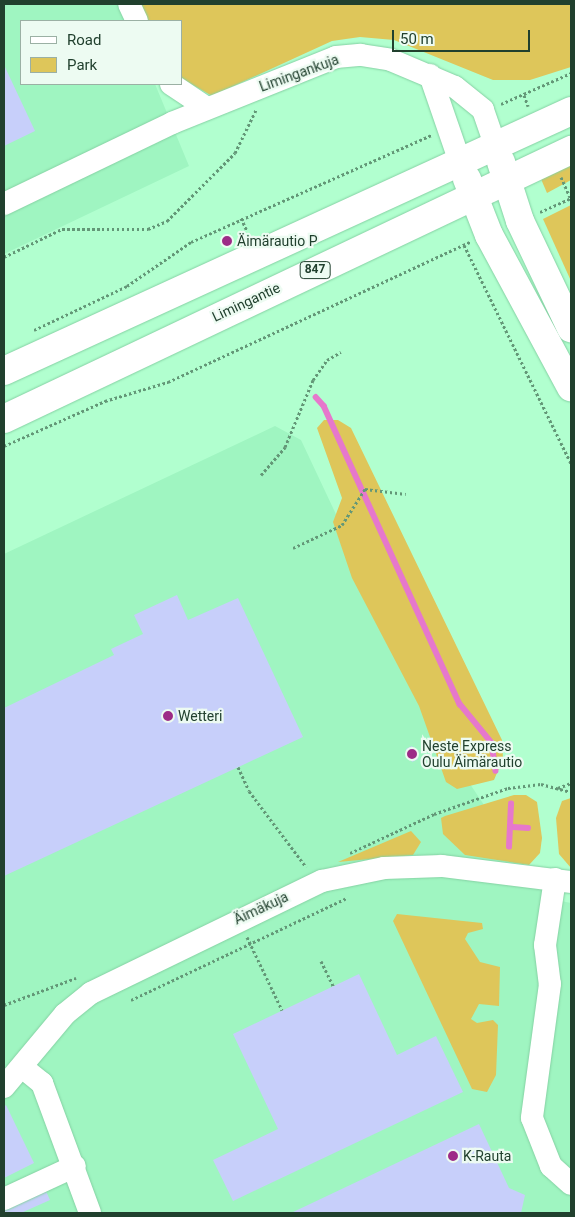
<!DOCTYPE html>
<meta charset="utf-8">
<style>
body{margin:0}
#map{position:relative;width:575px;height:1217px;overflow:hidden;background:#b1ffcf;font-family:Roboto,sans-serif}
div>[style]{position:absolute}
.built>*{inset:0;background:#9ff5c1}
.green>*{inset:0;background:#dec65a}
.stream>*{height:5.5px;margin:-2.75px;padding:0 2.75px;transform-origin:2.75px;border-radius:2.75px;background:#e678cc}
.building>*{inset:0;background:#c7cffa}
.path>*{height:3px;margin-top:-1.5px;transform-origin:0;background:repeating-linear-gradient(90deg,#639777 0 2.5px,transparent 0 5px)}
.roads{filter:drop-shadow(0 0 1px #85d1a3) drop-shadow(0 0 1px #85d1a3)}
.minor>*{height:22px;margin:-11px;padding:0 11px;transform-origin:11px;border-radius:11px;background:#fff}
.major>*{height:28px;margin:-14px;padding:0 14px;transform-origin:14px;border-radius:14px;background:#fff}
.dots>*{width:14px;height:14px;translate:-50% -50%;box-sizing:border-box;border:2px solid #edfbf2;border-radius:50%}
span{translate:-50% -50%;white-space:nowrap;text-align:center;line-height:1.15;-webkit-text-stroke:4.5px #edfbf2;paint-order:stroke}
.shield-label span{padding:1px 4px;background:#edfbf2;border:1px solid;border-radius:4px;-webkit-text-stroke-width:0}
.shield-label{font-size:12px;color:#21402e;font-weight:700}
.street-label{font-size:14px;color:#21402e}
.poi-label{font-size:14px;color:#21402e}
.left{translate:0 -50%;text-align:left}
.frame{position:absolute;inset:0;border:5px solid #21402e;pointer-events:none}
.legend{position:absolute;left:20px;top:20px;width:162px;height:65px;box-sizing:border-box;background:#edfbf2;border:1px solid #9bb0a4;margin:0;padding:6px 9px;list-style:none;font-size:15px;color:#21402e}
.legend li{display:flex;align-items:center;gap:10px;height:25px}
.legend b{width:25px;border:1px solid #9bb0a4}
.scale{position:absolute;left:392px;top:30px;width:138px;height:22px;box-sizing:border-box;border:2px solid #21402e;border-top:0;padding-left:6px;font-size:15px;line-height:18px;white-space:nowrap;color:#21402e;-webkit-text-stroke:4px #edfbf2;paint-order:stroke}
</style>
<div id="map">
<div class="built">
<i style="clip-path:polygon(4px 4px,120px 4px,128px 21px,21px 21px,21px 84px,155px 84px,189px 166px,4px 254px)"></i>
<i style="clip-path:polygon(275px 426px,301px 440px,446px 748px,546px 898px,571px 903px,571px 1213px,4px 1213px,4px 554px)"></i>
</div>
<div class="green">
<i style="clip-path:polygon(138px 4px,571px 4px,571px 67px,530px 80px,493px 80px,394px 40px,360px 37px,332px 41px,212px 96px,181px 78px,181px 21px,146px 21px)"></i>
<i style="clip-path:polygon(571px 163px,571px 180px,547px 193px,541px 179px)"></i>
<i style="clip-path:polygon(571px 205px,571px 281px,543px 219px)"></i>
<i style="clip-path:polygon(324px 420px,338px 420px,351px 428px,502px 740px,503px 759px,494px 780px,457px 789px,446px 782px,419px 706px,352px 578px,333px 522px,342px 498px,317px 428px)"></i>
<i style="clip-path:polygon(514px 795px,526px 795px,537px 802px,542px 838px,540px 853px,529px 865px,465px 855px,443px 834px,441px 818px,445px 816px)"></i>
<i style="clip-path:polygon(571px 798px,571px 868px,559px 854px,556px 818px,562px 801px)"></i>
<i style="clip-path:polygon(411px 831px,421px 842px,413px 855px,338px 862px)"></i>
<i style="clip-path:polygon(397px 914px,482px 923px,483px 929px,468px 933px,465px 939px,480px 962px,500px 967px,499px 1006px,479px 1004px,471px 1019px,477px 1023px,493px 1020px,498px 1025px,496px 1075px,487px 1092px,472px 1089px,393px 921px)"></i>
</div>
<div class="stream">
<i style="left:316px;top:397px;width:12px;rotate:48deg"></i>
<i style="left:324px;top:406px;width:328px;rotate:65.5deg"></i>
<i style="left:460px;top:704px;width:50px;rotate:50.6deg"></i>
<i style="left:492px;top:743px;width:28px;rotate:82deg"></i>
<i style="left:513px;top:827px;width:15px;rotate:4deg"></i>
<i style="left:509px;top:847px;width:43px;rotate:-87.3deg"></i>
</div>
<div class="building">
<i style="clip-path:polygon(4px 65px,35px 131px,4px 146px)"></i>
<i style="clip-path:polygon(177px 595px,188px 620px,238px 598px,303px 737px,4px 876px,4px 708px,114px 655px,111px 649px,143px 634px,134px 615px)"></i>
<i style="clip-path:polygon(412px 746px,418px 759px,412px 762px,406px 749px)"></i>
<i style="clip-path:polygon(359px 974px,397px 1055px,436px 1036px,463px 1092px,233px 1201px,213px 1160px,278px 1129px,233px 1034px)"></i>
<i style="clip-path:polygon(6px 1105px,34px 1163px,4px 1178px,4px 1107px)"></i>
<i style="clip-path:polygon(479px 1124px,509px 1188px,525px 1195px,521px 1213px,291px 1213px)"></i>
<i style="clip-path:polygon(45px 1189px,50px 1200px,21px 1213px,4px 1213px,4px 1209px)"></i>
</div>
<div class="path">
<i style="left:524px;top:95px;width:12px;rotate:70deg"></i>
<i style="left:501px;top:104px;width:77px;rotate:-23.9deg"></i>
<i style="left:561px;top:177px;width:24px;rotate:66deg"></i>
<i style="left:540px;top:212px;width:34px;rotate:-24deg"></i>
<i style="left:241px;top:218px;width:14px;rotate:65deg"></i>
<i style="left:464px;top:245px;width:243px;rotate:63.9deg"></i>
<i style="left:4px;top:257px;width:64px;rotate:-25.8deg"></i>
<i style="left:62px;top:229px;width:86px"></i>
<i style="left:148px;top:229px;width:21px;rotate:-23deg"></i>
<i style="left:167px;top:221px;width:96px;rotate:-45deg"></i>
<i style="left:235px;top:153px;width:48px;rotate:-64deg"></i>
<i style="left:34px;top:330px;width:103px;rotate:-25.3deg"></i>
<i style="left:127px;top:286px;width:78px;rotate:-34.5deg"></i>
<i style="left:191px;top:242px;width:263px;rotate:-24deg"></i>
<i style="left:4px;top:446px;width:111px;rotate:-24deg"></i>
<i style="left:105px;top:401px;width:66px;rotate:-16.8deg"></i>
<i style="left:168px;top:382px;width:333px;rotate:-24.9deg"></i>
<i style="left:261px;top:475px;width:37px;rotate:-49deg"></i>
<i style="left:285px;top:447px;width:73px;rotate:-67.3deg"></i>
<i style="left:313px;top:380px;width:24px;rotate:-55deg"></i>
<i style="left:327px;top:360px;width:16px;rotate:-30deg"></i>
<i style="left:293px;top:548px;width:54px;rotate:-25.1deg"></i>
<i style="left:342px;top:525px;width:43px;rotate:-57.4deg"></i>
<i style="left:365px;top:489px;width:41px;rotate:7deg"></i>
<i style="left:238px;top:767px;width:26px;rotate:65deg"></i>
<i style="left:249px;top:791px;width:95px;rotate:53.1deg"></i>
<i style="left:558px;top:788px;width:14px;rotate:-21deg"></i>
<i style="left:350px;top:853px;width:93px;rotate:-24.9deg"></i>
<i style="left:434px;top:814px;width:78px;rotate:-19.4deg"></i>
<i style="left:508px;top:788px;width:33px;rotate:-7deg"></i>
<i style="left:541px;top:784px;width:31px;rotate:15deg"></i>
<i style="left:247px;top:937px;width:81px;rotate:64.4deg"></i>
<i style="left:321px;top:961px;width:28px;rotate:64deg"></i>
<i style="left:131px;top:1000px;width:239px;rotate:-25.3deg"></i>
<i style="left:4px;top:1005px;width:77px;rotate:-20.6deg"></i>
</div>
<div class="roads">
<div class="minor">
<i style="left:129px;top:4px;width:19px;rotate:65deg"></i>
<i style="left:430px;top:75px;width:89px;rotate:71deg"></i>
<i style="left:171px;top:84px;width:43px;rotate:33.7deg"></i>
<i style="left:4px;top:204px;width:187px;rotate:-25.7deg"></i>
<i style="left:172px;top:123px;width:177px;rotate:-21.9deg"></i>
<i style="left:336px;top:57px;width:25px;rotate:-5deg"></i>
<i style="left:361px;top:55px;width:30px;rotate:9deg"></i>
<i style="left:391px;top:60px;width:69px;rotate:22.9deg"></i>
<i style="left:455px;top:87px;width:36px;rotate:39deg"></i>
<i style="left:483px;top:110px;width:36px;rotate:71deg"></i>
<i style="left:555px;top:879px;width:67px;rotate:98.6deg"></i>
<i style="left:545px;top:945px;width:39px;rotate:83deg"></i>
<i style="left:550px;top:984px;width:135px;rotate:97.7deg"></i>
<i style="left:532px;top:1118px;width:52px;rotate:68.4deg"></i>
<i style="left:551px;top:1166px;width:27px;rotate:42deg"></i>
<i style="left:22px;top:1067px;width:26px;rotate:39deg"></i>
<i style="left:42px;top:1083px;width:139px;rotate:69.7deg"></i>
<i style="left:4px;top:1087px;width:95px;rotate:-50.1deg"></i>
<i style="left:65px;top:1014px;width:33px;rotate:-39deg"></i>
<i style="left:91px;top:993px;width:257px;rotate:-25.9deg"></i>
<i style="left:322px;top:881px;width:63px;rotate:-11.8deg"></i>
<i style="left:384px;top:868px;width:58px;rotate:-2deg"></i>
<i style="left:442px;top:866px;width:130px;rotate:7.1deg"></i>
<i style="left:4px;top:1199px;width:78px;rotate:-24.9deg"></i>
</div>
<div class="major">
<i style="left:501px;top:162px;width:62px;rotate:72.1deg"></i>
<i style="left:520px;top:221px;width:119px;rotate:64.5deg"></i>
<i style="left:467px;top:179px;width:60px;rotate:68.6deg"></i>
<i style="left:489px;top:235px;width:173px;rotate:61.7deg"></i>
<i style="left:4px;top:371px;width:624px;rotate:-24.63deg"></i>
<i style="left:4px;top:419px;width:628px;rotate:-25.38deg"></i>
</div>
</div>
<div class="dots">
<i style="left:227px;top:241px;background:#9d2b87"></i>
<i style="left:168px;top:716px;background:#9d2b87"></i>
<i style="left:412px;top:754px;background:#9d2b87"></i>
<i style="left:453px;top:1156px;background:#9d2b87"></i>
</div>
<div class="shield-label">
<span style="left:315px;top:270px">847</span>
</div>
<div class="street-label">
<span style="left:299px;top:73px;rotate:-20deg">Limingankuja</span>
<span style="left:246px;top:302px;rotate:-25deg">Limingantie</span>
<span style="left:261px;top:908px;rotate:-25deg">Äimäkuja</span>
</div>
<div class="poi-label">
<span class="left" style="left:237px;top:241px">Äimärautio P</span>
<span class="left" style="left:178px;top:716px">Wetteri</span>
<span class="left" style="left:422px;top:754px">Neste Express<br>Oulu Äimärautio</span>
<span class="left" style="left:463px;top:1156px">K-Rauta</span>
</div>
<div class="frame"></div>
<ul class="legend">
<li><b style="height:6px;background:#fff"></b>Road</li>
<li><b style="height:14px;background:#dec65a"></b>Park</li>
</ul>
<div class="scale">50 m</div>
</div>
